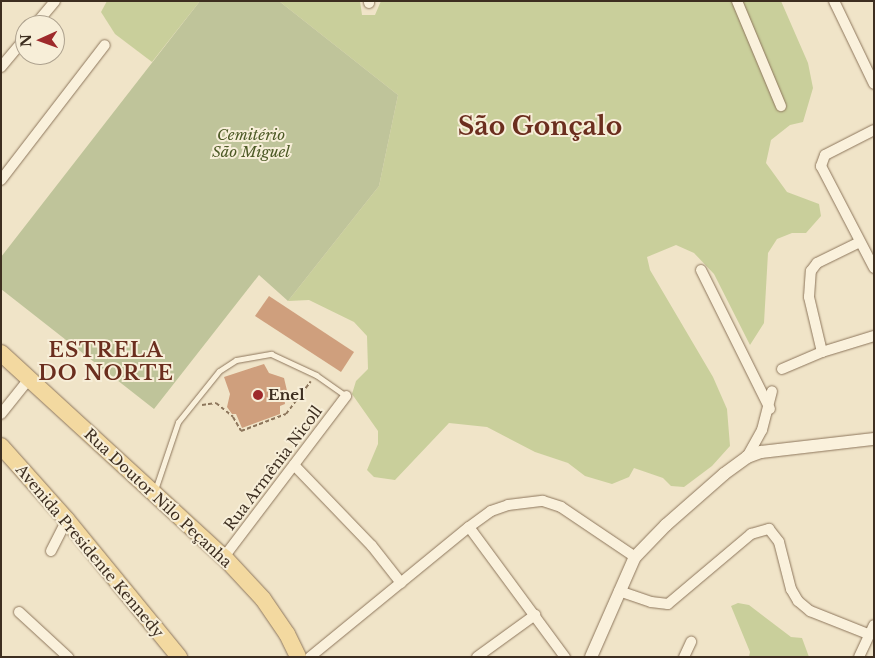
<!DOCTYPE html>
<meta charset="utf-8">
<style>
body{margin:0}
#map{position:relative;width:875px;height:658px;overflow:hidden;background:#f0e4c8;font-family:"Libre Baskerville",serif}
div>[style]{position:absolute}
.green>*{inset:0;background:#c9cf9b}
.cemetery>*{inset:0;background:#bfc49a}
.building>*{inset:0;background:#cf9f7d}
.path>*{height:2px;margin-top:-1px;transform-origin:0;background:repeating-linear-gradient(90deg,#8d765c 0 4px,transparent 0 6.5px)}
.roads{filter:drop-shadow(0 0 1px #8d765c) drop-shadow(0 0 1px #8d765c)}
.service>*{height:5px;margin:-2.5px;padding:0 2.5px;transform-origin:2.5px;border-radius:2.5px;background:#faf1dc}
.minor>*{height:10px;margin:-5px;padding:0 5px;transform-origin:5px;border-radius:5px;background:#faf1dc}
.tertiary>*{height:12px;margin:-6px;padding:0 6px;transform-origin:6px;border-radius:6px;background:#faf1dc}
.primary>*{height:16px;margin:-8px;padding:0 8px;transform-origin:8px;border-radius:8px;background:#f3d9a0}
.dots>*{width:14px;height:14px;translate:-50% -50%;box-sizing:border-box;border:2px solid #f7eed8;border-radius:50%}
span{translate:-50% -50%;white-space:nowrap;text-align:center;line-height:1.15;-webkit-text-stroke:4px #f7eed8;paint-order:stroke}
.park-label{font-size:15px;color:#4d5a26;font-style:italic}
.poi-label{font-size:15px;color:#3d2e20;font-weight:700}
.left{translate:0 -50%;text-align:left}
.street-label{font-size:15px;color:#3d2e20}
.district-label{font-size:20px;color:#6b2e1e;font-weight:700;letter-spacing:1px}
.town-label{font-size:25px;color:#6b2e1e;font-weight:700}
.frame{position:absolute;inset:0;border:2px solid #3d2e20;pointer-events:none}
.north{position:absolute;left:15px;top:15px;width:50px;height:50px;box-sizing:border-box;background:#f7eed8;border:1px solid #ada18e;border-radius:50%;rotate:268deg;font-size:14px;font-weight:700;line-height:20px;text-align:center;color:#3d2e20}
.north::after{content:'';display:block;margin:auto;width:18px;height:22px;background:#9e2a2b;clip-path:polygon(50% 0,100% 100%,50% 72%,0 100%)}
</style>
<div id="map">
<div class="green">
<i style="clip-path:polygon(107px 1px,200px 1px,152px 62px,115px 34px,101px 12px)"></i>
<i style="clip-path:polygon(279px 1px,360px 1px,362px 15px,375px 15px,381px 1px,781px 1px,808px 63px,813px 88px,803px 122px,790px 125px,771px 140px,766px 163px,787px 192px,819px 204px,821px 216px,806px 233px,792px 233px,777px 239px,768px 253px,764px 323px,750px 345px,714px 274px,694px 253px,676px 245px,647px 257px,650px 270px,713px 377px,727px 409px,730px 446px,712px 466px,684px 487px,671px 486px,663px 478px,634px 468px,629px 477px,612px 484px,585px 476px,568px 463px,535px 452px,487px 427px,449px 423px,395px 480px,374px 477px,367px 470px,378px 444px,378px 431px,352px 394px,356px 381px,368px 369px,367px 336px,354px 322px,309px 300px,288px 301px,379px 186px,398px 95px)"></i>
<i style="clip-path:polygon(738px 603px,749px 605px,791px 637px,802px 638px,809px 657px,749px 657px,750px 652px,731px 606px)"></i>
</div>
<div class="cemetery">
<i style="clip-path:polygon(200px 1px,279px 1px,398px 95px,379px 186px,288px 301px,259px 275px,154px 409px,1px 289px,1px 257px)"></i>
</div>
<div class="building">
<i style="clip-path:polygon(269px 296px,354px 352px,341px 372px,255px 316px)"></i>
<i style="clip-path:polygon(264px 364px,269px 373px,284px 378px,288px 395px,284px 396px,285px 404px,280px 406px,280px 414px,242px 428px,236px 414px,232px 414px,227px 407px,230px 394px,224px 377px)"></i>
</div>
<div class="path">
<i style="left:202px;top:405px;width:14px;rotate:-8deg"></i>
<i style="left:216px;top:403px;width:22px;rotate:39deg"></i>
<i style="left:233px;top:417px;width:16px;rotate:60deg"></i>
<i style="left:241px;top:431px;width:48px;rotate:-20.7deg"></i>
<i style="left:286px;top:414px;width:41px;rotate:-52.9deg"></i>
</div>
<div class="roads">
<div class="service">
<i style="left:155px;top:490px;width:72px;rotate:-71.3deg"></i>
<i style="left:178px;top:422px;width:65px;rotate:-51.2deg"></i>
<i style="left:219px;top:371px;width:20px;rotate:-33deg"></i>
<i style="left:236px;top:360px;width:36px;rotate:-10deg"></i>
<i style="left:271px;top:354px;width:50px;rotate:25deg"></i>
<i style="left:316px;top:375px;width:37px;rotate:35deg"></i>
</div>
<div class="minor">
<i style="left:369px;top:1px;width:2px;rotate:90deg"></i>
<i style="left:737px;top:1px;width:114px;rotate:67.3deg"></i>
<i style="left:834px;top:1px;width:92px;rotate:64.3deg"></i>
<i style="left:35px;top:25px;width:31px;rotate:-50deg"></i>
<i style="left:1px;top:67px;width:38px;rotate:-50deg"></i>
<i style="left:874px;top:130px;width:55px;rotate:153deg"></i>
<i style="left:825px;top:155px;width:12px;rotate:110deg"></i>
<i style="left:821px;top:166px;width:115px;rotate:62.5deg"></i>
<i style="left:1px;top:180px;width:170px;rotate:-52.4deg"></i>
<i style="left:701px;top:270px;width:155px;rotate:63.6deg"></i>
<i style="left:822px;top:352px;width:57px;rotate:-103.3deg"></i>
<i style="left:809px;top:297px;width:26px;rotate:-86deg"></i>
<i style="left:811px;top:271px;width:10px;rotate:-53deg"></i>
<i style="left:817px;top:263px;width:46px;rotate:-26deg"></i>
<i style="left:782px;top:369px;width:43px;rotate:-23deg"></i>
<i style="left:822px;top:352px;width:54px;rotate:-17.1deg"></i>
<i style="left:1px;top:414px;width:45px;rotate:-51.3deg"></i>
<i style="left:747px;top:457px;width:31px;rotate:-61deg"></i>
<i style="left:762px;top:430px;width:40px;rotate:-75.6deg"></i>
<i style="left:294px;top:465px;width:112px;rotate:46.1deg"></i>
<i style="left:372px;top:546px;width:47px;rotate:51.9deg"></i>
<i style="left:469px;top:527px;width:162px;rotate:53.6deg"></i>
<i style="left:51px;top:551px;width:35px;rotate:-63deg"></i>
<i style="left:224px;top:557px;width:202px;rotate:-52.8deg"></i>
<i style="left:619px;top:591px;width:34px;rotate:19deg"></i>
<i style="left:651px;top:602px;width:17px;rotate:7deg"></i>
<i style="left:668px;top:604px;width:109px;rotate:-40.1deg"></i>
<i style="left:751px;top:534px;width:19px;rotate:-16deg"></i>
<i style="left:769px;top:529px;width:16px;rotate:52deg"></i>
<i style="left:779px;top:542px;width:49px;rotate:75.7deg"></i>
<i style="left:791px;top:589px;width:14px;rotate:60deg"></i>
<i style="left:798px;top:601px;width:16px;rotate:40deg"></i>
<i style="left:810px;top:611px;width:62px;rotate:21.6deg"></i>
<i style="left:19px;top:612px;width:67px;rotate:42.6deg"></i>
<i style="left:310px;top:657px;width:205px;rotate:-39.3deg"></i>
<i style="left:469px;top:527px;width:27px;rotate:-36deg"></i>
<i style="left:491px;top:511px;width:18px;rotate:-19deg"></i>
<i style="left:508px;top:505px;width:35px;rotate:-7deg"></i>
<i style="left:543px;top:501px;width:19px;rotate:18deg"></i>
<i style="left:561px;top:507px;width:89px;rotate:34deg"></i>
<i style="left:477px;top:657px;width:72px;rotate:-35.9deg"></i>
<i style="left:684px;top:657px;width:17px;rotate:-65deg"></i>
<i style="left:859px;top:657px;width:35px;rotate:-65deg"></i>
</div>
<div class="tertiary">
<i style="left:591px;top:657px;width:109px;rotate:-66.3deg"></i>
<i style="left:635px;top:557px;width:45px;rotate:-45.9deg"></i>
<i style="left:666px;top:525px;width:77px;rotate:-41.3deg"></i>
<i style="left:724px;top:474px;width:29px;rotate:-36deg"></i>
<i style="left:747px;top:457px;width:15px;rotate:-20deg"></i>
<i style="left:761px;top:452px;width:114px;rotate:-6.6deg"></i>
</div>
<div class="primary">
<i style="left:1px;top:353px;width:302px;rotate:42.5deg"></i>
<i style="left:224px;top:557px;width:57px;rotate:47.1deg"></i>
<i style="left:263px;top:599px;width:42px;rotate:55.6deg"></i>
<i style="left:287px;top:634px;width:25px;rotate:64deg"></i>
<i style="left:1px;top:446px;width:99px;rotate:48.3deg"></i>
<i style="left:67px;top:520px;width:177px;rotate:50.7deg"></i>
</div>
</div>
<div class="dots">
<i style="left:258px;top:395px;background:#9e2a2b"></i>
</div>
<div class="park-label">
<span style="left:251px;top:143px">Cemitério<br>São Miguel</span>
</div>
<div class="poi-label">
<span class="left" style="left:268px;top:395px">Enel</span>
</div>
<div class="street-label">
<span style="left:273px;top:468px;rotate:-53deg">Rua Armênia Nicoll</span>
<span style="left:158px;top:498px;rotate:43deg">Rua Doutor Nilo Peçanha</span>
<span style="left:90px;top:551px;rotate:50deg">Avenida Presidente Kennedy</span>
</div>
<div class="district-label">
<span style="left:106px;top:362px">ESTRELA<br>DO NORTE</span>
</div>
<div class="town-label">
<span style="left:540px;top:127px">São Gonçalo</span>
</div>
<div class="frame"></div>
<div class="north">N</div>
</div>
